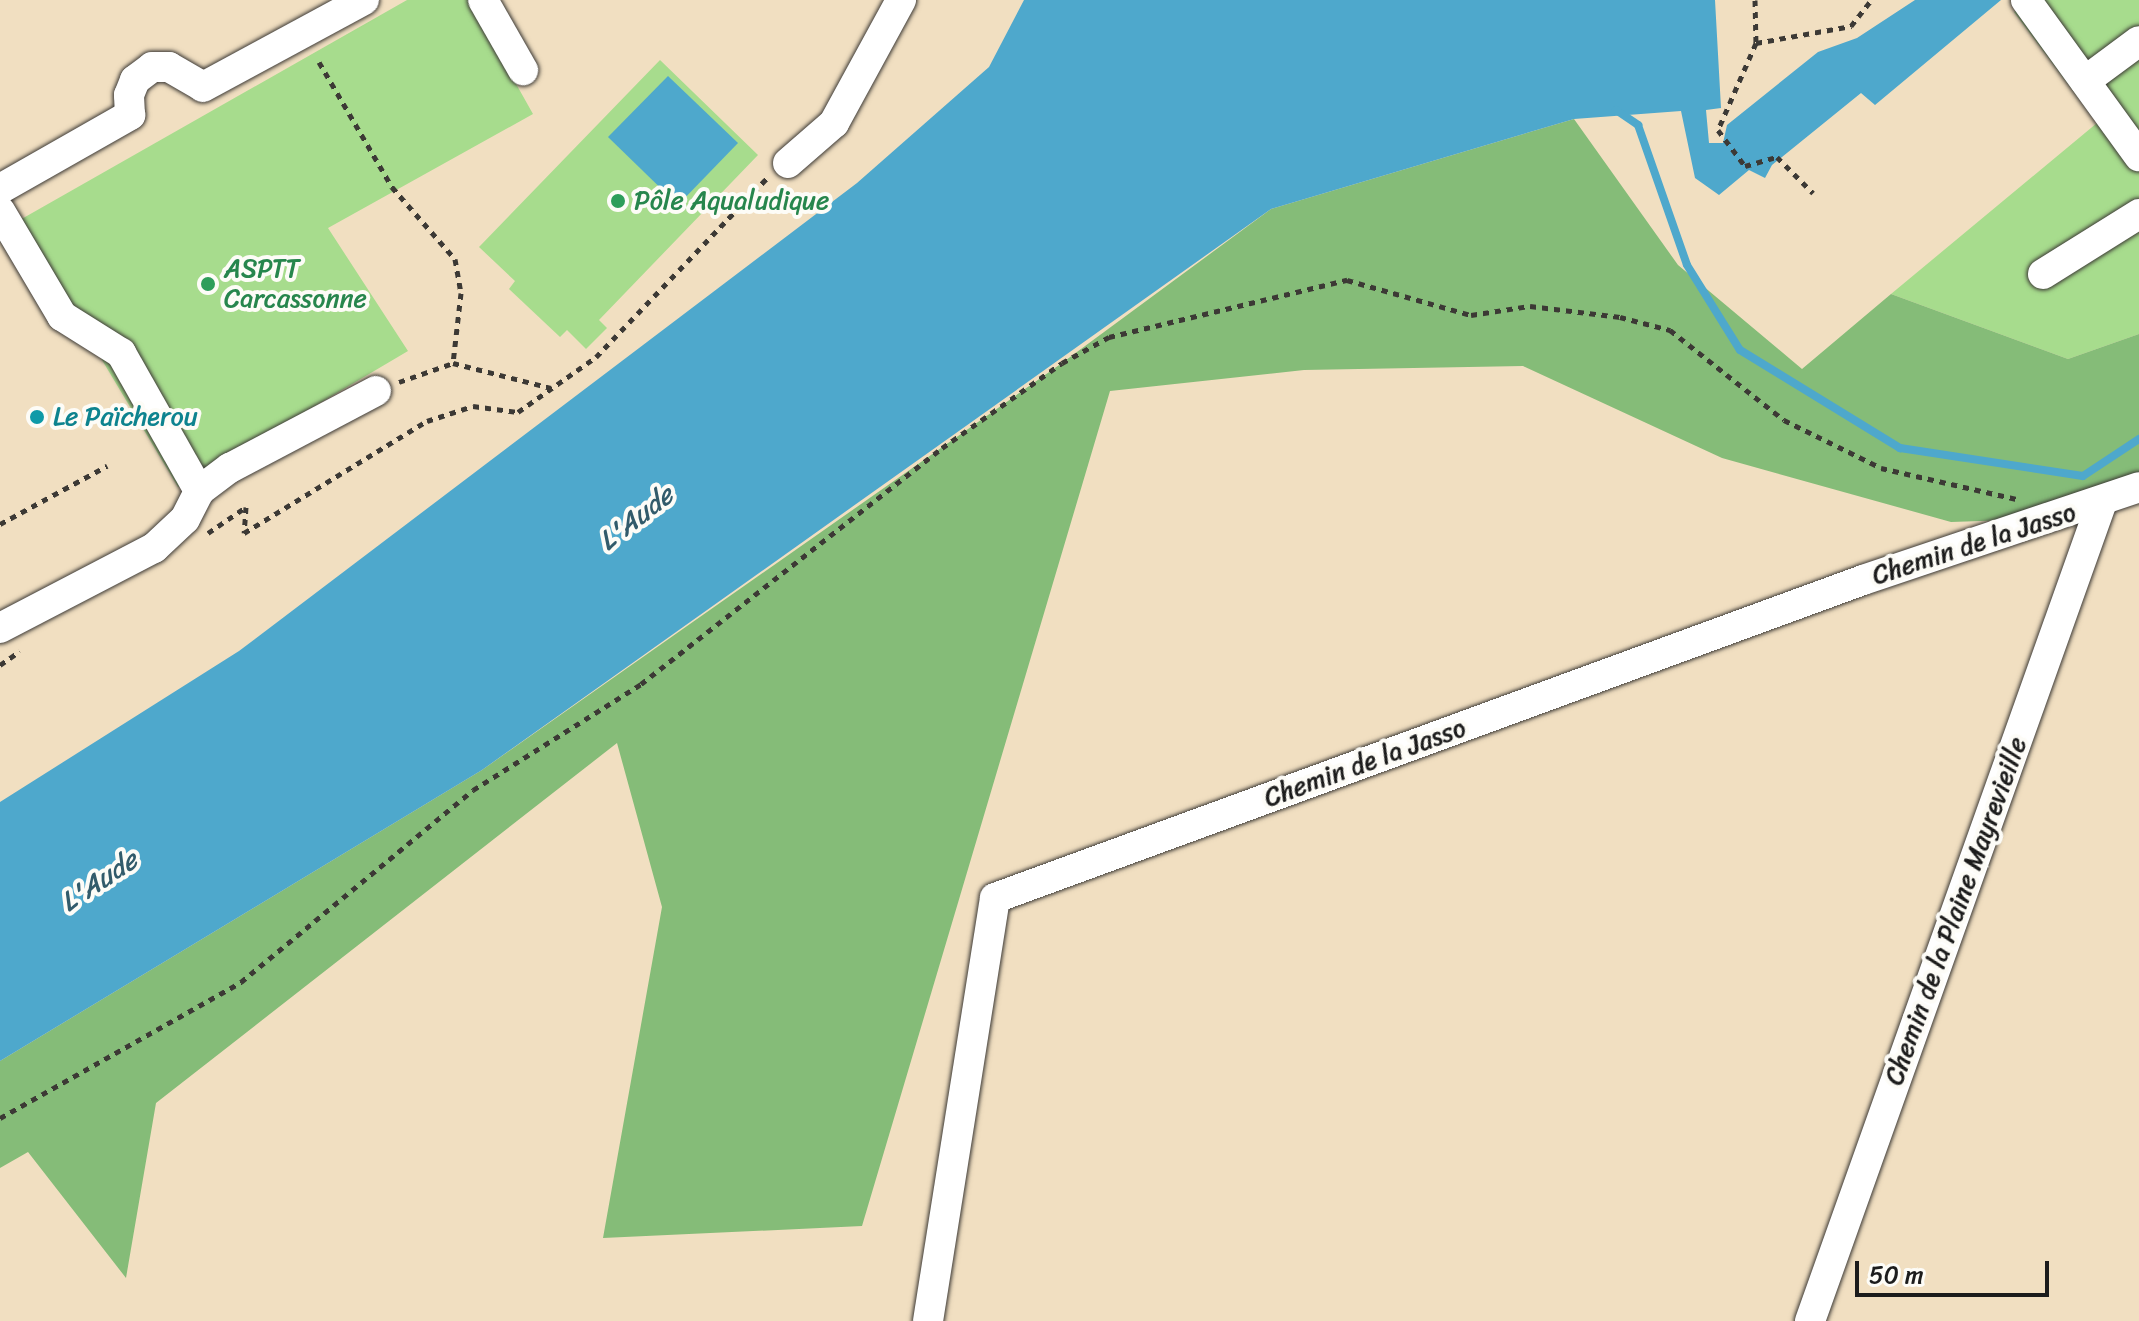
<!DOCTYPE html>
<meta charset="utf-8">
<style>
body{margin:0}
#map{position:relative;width:2139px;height:1321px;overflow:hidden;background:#f1dfc1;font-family:Sriracha,sans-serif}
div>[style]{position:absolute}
.green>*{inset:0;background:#a7dc8d}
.forest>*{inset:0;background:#85bc78}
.water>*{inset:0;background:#4ea8cc}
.stream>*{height:8px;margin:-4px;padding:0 4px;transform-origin:4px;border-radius:4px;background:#4ea8cc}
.path>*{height:5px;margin-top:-2.5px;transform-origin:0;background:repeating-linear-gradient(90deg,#3c3935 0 6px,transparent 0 12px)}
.roads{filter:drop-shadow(0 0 2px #3c3935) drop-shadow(0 0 2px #3c3935)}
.minor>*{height:30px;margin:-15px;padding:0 15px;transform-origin:15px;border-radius:15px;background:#fff}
.dots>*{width:22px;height:22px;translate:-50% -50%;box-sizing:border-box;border:4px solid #fdfcf7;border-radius:50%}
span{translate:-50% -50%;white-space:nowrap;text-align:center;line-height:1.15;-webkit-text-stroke:8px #fdfcf7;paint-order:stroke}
.leisure-label{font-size:26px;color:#27864d}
.left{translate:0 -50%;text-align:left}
.culture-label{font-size:26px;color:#0d838f}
.street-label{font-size:26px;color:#1c1c1c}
.water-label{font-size:28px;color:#325b6b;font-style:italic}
.scale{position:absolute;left:1855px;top:1261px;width:194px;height:36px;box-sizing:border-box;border:4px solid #1c1c1c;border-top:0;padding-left:10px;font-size:24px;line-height:28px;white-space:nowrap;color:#1c1c1c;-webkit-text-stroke:6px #fdfcf7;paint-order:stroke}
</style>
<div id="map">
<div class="green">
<i style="clip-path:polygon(407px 0,469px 0,533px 114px,328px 228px,408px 351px,178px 487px,90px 340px,11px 225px)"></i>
<i style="clip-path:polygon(2031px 0,2139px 0,2139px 334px,2068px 359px,1891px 294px,2097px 123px,2014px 12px)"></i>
<i style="clip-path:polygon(660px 60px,758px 155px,599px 320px,607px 328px,586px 349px,567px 330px,560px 337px,509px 289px,515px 281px,479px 247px)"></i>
</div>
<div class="forest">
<i style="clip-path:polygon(1574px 119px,1678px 265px,1802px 369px,1891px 294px,2068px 359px,2139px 334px,2139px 490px,2072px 518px,1951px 522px,1722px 458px,1523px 366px,1304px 370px,1110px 391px,862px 1226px,603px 1238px,662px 907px,617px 743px,156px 1103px,126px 1278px,28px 1152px,0 1168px,0 1061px,482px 770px,1062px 363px,1271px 209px)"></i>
</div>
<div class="water">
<i style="clip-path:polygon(1024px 0,1715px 0,1721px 108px,1706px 110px,1709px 143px,1723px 143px,1727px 125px,1818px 52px,1857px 38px,1915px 0,2001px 0,1875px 105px,1861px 93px,1772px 165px,1765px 178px,1749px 170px,1719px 195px,1695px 178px,1681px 111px,1574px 119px,1271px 209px,482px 770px,0 1061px,0 802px,239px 651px,857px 183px,989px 67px)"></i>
<i style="clip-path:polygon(668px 76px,738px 143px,678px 205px,608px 137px)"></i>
</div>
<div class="stream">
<i style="left:1616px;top:110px;width:27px;rotate:34deg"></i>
<i style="left:1638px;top:125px;width:148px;rotate:70.7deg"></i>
<i style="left:1687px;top:265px;width:100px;rotate:58.1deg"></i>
<i style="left:1740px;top:350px;width:188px;rotate:31.5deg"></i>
<i style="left:1900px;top:448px;width:185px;rotate:8.7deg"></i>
<i style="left:2083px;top:476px;width:67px;rotate:-33.5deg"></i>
</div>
<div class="path">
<i style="left:1755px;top:0;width:43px;rotate:88.7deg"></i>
<i style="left:1756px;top:43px;width:95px;rotate:113.6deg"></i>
<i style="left:1718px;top:130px;width:45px;rotate:53.1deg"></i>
<i style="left:1745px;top:166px;width:33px;rotate:-16deg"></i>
<i style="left:1777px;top:157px;width:51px;rotate:45deg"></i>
<i style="left:1756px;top:43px;width:97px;rotate:-10.1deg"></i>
<i style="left:1851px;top:26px;width:33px;rotate:-52deg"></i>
<i style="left:319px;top:62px;width:145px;rotate:59.7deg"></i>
<i style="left:392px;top:187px;width:96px;rotate:48.8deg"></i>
<i style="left:455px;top:259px;width:35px;rotate:80deg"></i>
<i style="left:461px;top:293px;width:70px;rotate:96.5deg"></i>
<i style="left:399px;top:382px;width:57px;rotate:-19.4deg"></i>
<i style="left:453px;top:363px;width:101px;rotate:14.3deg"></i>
<i style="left:0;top:524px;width:122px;rotate:-28.5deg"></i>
<i style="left:208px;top:533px;width:46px;rotate:-34.4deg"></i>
<i style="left:246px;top:507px;width:26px;rotate:94deg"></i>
<i style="left:244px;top:533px;width:215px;rotate:-31.5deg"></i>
<i style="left:427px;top:421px;width:48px;rotate:-18.1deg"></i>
<i style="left:473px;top:406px;width:45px;rotate:7.6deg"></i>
<i style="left:518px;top:412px;width:95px;rotate:-35.2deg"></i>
<i style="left:596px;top:357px;width:249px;rotate:-46.3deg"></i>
<i style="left:0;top:665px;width:24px;rotate:-35deg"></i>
<i style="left:0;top:1118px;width:277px;rotate:-29.4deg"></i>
<i style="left:241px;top:982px;width:301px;rotate:-39.6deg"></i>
<i style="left:473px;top:790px;width:199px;rotate:-32.2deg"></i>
<i style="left:641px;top:684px;width:382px;rotate:-38.1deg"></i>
<i style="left:942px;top:448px;width:147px;rotate:-35.3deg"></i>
<i style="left:1062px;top:363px;width:54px;rotate:-29deg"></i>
<i style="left:1109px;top:337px;width:245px;rotate:-13.5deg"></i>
<i style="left:1347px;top:280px;width:129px;rotate:15.8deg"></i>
<i style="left:1471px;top:315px;width:60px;rotate:-8.7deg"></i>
<i style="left:1530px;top:306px;width:91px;rotate:7deg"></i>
<i style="left:1620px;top:317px;width:52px;rotate:14.6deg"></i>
<i style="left:1670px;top:330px;width:145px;rotate:38.3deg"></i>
<i style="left:1784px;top:420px;width:108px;rotate:26.3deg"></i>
<i style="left:1881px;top:468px;width:139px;rotate:12.9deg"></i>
</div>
<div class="roads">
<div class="minor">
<i style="left:483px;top:0;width:81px;rotate:60.3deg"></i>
<i style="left:2026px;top:0;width:193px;rotate:54.1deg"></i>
<i style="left:2085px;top:81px;width:67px;rotate:-36.5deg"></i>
<i style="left:788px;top:163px;width:61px;rotate:-41deg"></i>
<i style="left:834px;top:123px;width:140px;rotate:-61.4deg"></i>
<i style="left:0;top:189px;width:150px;rotate:-29.6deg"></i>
<i style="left:130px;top:115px;width:20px;rotate:-93deg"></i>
<i style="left:129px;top:95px;width:16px;rotate:-68deg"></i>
<i style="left:135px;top:80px;width:21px;rotate:-37deg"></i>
<i style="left:152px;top:67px;width:17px"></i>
<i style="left:169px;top:67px;width:39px;rotate:30deg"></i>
<i style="left:203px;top:87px;width:183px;rotate:-28.4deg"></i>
<i style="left:0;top:211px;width:122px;rotate:59.4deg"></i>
<i style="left:62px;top:316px;width:70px;rotate:32.1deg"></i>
<i style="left:121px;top:353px;width:159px;rotate:60.5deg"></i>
<i style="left:2043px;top:274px;width:113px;rotate:-32deg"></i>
<i style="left:0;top:628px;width:174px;rotate:-27.5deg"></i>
<i style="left:154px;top:548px;width:42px;rotate:-43.1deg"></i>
<i style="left:185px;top:519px;width:31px;rotate:-63deg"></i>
<i style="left:199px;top:491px;width:39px;rotate:-37deg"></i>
<i style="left:230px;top:468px;width:165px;rotate:-27.8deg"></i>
<i style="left:928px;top:1321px;width:428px;rotate:-81deg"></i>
<i style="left:995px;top:898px;width:924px;rotate:-20.12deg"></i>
<i style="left:1863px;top:580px;width:291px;rotate:-18.6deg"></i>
<i style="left:1810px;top:1321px;width:869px;rotate:-70.38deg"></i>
</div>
</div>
<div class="dots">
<i style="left:618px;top:201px;background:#2e9e5b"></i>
<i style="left:208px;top:284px;background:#2e9e5b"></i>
<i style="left:37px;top:417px;background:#0f9aa8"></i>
</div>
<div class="leisure-label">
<span class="left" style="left:634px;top:201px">Pôle Aqualudique</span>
<span class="left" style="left:224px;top:284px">ASPTT<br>Carcassonne</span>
</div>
<div class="culture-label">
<span class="left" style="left:53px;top:417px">Le Païcherou</span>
</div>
<div class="street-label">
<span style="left:1974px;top:544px;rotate:-18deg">Chemin de la Jasso</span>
<span style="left:1365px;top:763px;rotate:-20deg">Chemin de la Jasso</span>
<span style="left:1956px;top:911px;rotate:-70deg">Chemin de la Plaine Mayrevieille</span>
</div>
<div class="water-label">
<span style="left:636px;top:518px;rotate:-38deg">L'Aude</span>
<span style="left:99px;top:881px;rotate:-34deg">L'Aude</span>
</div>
<div class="scale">50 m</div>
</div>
